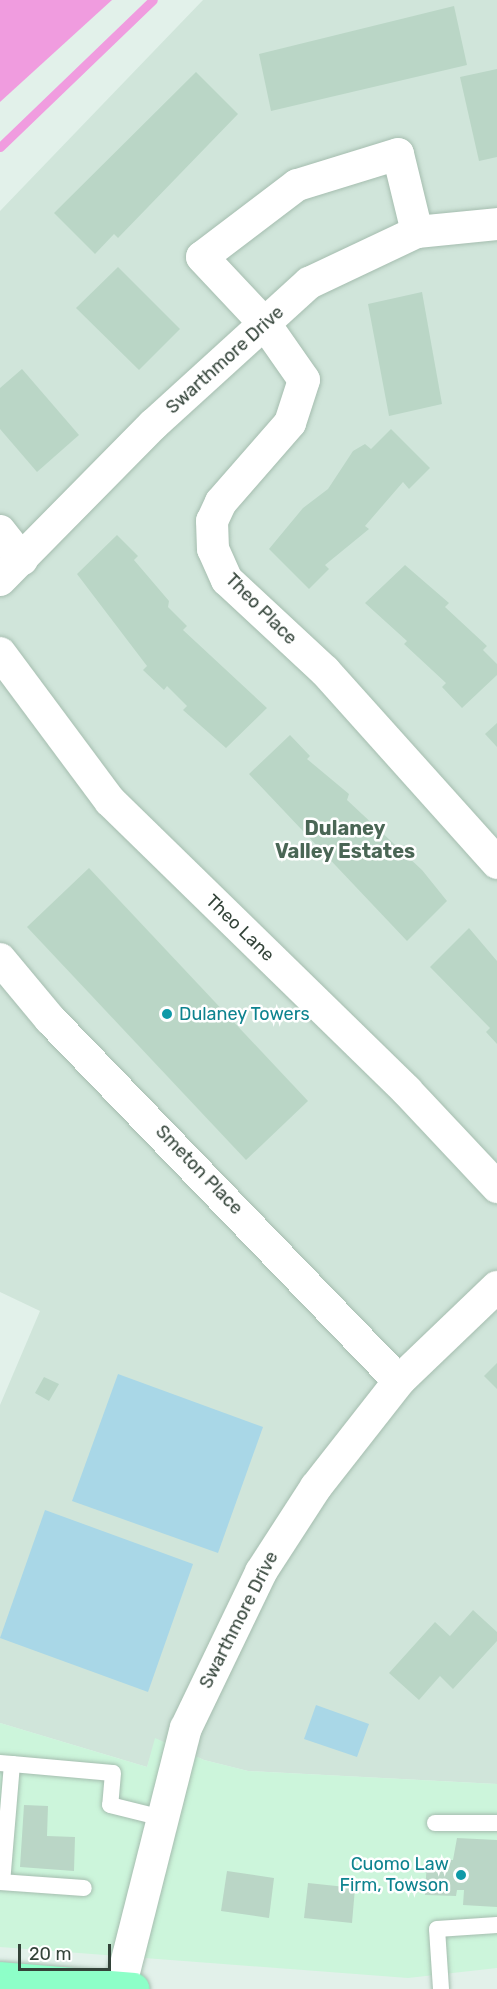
<!DOCTYPE html>
<style>
body{margin:0}
#map{position:relative;width:497px;height:1989px;overflow:hidden;background:#e2f1ea;font-family:Rubik,sans-serif}
div>[style]{position:absolute}
.residential>*{inset:0;background:#d0e5da}
.commercial>*{inset:0;background:#ccf5db}
.green>*{inset:0;background:#a9d7e7}
.water>*{inset:0;background:#f09cdf}
.stream>*{height:9px;margin:-4.5px;padding:0 4.5px;transform-origin:4.5px;border-radius:4.5px;background:#f09cdf}
.building>*{inset:0;background:#bad6c6}
.roads{filter:drop-shadow(0 0 2px #a5bdaf) drop-shadow(0 0 2px #a5bdaf)}
.lane>*{height:16px;margin:-8px;padding:0 8px;transform-origin:8px;border-radius:8px;background:#fff}
.street>*{height:32px;margin:-16px;padding:0 16px;transform-origin:16px;border-radius:16px;background:#fff}
.primary>*{height:33px;margin:-16.5px;padding:0 16.5px;transform-origin:16.5px;border-radius:16.5px;background:#8dffc8}
.dots>*{width:16px;height:16px;translate:-50% -50%;box-sizing:border-box;border:3px solid #fff;border-radius:50%}
span{translate:-50% -50%;white-space:nowrap;text-align:center;line-height:1.15;-webkit-text-stroke:5px #fff;paint-order:stroke}
.street-label{font-size:18px;color:#334339}
.culture-label{font-size:18px;color:#0d838f}
.left{translate:0 -50%;text-align:left}
.right{translate:-100% -50%;text-align:right}
.neighbourhood-label{font-size:20px;color:#4a6655;font-weight:700}
.scale{position:absolute;left:18px;top:1944px;width:93px;height:27px;box-sizing:border-box;border:3px solid #334339;border-top:0;padding-left:8px;font-size:18px;line-height:21px;white-space:nowrap;color:#334339;-webkit-text-stroke:4px #fff;paint-order:stroke}
</style>
<div id="map">
<div class="residential">
<i style="clip-path:polygon(203px 0,497px 0,497px 1784px,248px 1771px,204px 1760px,156px 1739px,147px 1767px,0 1723px,0 1405px,40px 1311px,0 1292px,0 211px)"></i>
</div>
<div class="commercial">
<i style="clip-path:polygon(0 1723px,147px 1767px,155px 1738px,204px 1760px,248px 1771px,497px 1784px,497px 1968px,408px 1978px,0 1947px)"></i>
</div>
<div class="green">
<i style="clip-path:polygon(118px 1374px,263px 1427px,218px 1553px,72px 1501px)"></i>
<i style="clip-path:polygon(45px 1510px,193px 1564px,148px 1692px,0 1638px)"></i>
<i style="clip-path:polygon(316px 1705px,369px 1724px,357px 1757px,304px 1739px)"></i>
</div>
<div class="water">
<i style="clip-path:polygon(0 0,112px 0,0 102px)"></i>
</div>
<div class="stream">
<i style="left:0;top:147px;width:212px;rotate:-43.9deg"></i>
</div>
<div class="building">
<i style="clip-path:polygon(454px 6px,467px 65px,271px 111px,259px 54px)"></i>
<i style="clip-path:polygon(497px 69px,497px 157px,479px 161px,460px 77px)"></i>
<i style="clip-path:polygon(196px 72px,238px 114px,118px 238px,114px 234px,95px 254px,54px 213px)"></i>
<i style="clip-path:polygon(118px 267px,180px 329px,139px 370px,76px 308px)"></i>
<i style="clip-path:polygon(422px 292px,442px 404px,389px 416px,368px 304px)"></i>
<i style="clip-path:polygon(22px 369px,79px 435px,37px 472px,0 429px,0 388px)"></i>
<i style="clip-path:polygon(391px 429px,430px 468px,409px 489px,403px 482px,365px 526px,369px 529px,325px 565px,329px 569px,309px 589px,269px 549px,303px 508px,328px 489px,353px 451px,365px 444px,371px 449px)"></i>
<i style="clip-path:polygon(117px 535px,138px 556px,134px 560px,169px 601px,168px 607px,187px 626px,183px 630px,267px 708px,226px 748px,183px 710px,187px 706px,167px 686px,164px 690px,143px 670px,147px 666px,77px 574px)"></i>
<i style="clip-path:polygon(405px 565px,449px 603px,445px 607px,487px 646px,483px 650px,497px 664px,497px 675px,462px 708px,442px 687px,446px 683px,404px 644px,407px 641px,365px 603px)"></i>
<i style="clip-path:polygon(497px 723px,497px 747px,485px 734px)"></i>
<i style="clip-path:polygon(290px 735px,310px 756px,307px 759px,349px 794px,347px 800px,422px 870px,447px 901px,407px 941px,249px 774px)"></i>
<i style="clip-path:polygon(89px 868px,308px 1101px,246px 1160px,27px 927px)"></i>
<i style="clip-path:polygon(469px 928px,497px 961px,497px 1044px,486px 1032px,490px 1028px,430px 967px)"></i>
<i style="clip-path:polygon(497px 1363px,497px 1389px,484px 1376px)"></i>
<i style="clip-path:polygon(44px 1377px,59px 1384px,49px 1401px,35px 1393px)"></i>
<i style="clip-path:polygon(473px 1610px,497px 1632px,497px 1641px,453px 1689px,440px 1676px,419px 1700px,389px 1673px,435px 1622px,450px 1636px)"></i>
<i style="clip-path:polygon(24px 1805px,48px 1806px,47px 1836px,75px 1837px,74px 1871px,20px 1867px)"></i>
<i style="clip-path:polygon(457px 1838px,497px 1840px,497px 1907px,463px 1905px,464px 1890px,457px 1890px,456px 1896px,425px 1895px,427px 1860px,453px 1860px)"></i>
<i style="clip-path:polygon(227px 1871px,274px 1878px,269px 1918px,221px 1911px)"></i>
<i style="clip-path:polygon(308px 1883px,355px 1888px,352px 1923px,304px 1918px)"></i>
</div>
<div class="roads">
<div class="lane">
<i style="left:0;top:1763px;width:12px;rotate:5deg"></i>
<i style="left:12px;top:1764px;width:118px;rotate:94.8deg"></i>
<i style="left:12px;top:1764px;width:101px;rotate:5.1deg"></i>
<i style="left:113px;top:1773px;width:32px;rotate:95deg"></i>
<i style="left:110px;top:1805px;width:54px;rotate:14deg"></i>
<i style="left:435px;top:1823px;width:62px"></i>
<i style="left:0;top:1882px;width:84px;rotate:4.1deg"></i>
<i style="left:441px;top:1989px;width:60px;rotate:-93.8deg"></i>
<i style="left:437px;top:1929px;width:60px;rotate:-3.8deg"></i>
</div>
<div class="street">
<i style="left:417px;top:232px;width:80px;rotate:-103.7deg"></i>
<i style="left:398px;top:154px;width:106px;rotate:162.9deg"></i>
<i style="left:297px;top:185px;width:119px;rotate:142.8deg"></i>
<i style="left:202px;top:257px;width:92px;rotate:46.8deg"></i>
<i style="left:265px;top:324px;width:68px;rotate:55.1deg"></i>
<i style="left:304px;top:380px;width:45px;rotate:108deg"></i>
<i style="left:290px;top:423px;width:105px;rotate:131.1deg"></i>
<i style="left:221px;top:502px;width:21px;rotate:115deg"></i>
<i style="left:212px;top:521px;width:28px;rotate:88deg"></i>
<i style="left:213px;top:549px;width:34px;rotate:66deg"></i>
<i style="left:227px;top:580px;width:134px;rotate:42.9deg"></i>
<i style="left:325px;top:671px;width:258px;rotate:48.1deg"></i>
<i style="left:0;top:531px;width:36px;rotate:52deg"></i>
<i style="left:0;top:580px;width:219px;rotate:-45.4deg"></i>
<i style="left:154px;top:424px;width:210px;rotate:-42.3deg"></i>
<i style="left:309px;top:283px;width:119px;rotate:-25.3deg"></i>
<i style="left:417px;top:232px;width:80px;rotate:-5.7deg"></i>
<i style="left:0;top:653px;width:184px;rotate:53.4deg"></i>
<i style="left:110px;top:801px;width:415px;rotate:44.3deg"></i>
<i style="left:407px;top:1091px;width:132px;rotate:46.8deg"></i>
<i style="left:0;top:959px;width:78px;rotate:50.2deg"></i>
<i style="left:50px;top:1019px;width:503px;rotate:46.05deg"></i>
<i style="left:120px;top:1988px;width:268px;rotate:-75.8deg"></i>
<i style="left:186px;top:1728px;width:173px;rotate:-64.3deg"></i>
<i style="left:261px;top:1572px;width:101px;rotate:-57.1deg"></i>
<i style="left:316px;top:1487px;width:135px;rotate:-51.9deg"></i>
<i style="left:399px;top:1381px;width:136px;rotate:-43.8deg"></i>
</div>
<div class="primary">
<i style="left:0;top:1978px;width:133px;rotate:4.7deg"></i>
</div>
</div>
<div class="dots">
<i style="left:167px;top:1014px;background:#0f9aa8"></i>
<i style="left:461px;top:1875px;background:#0f9aa8"></i>
</div>
<div class="street-label">
<span style="left:225px;top:360px;rotate:-42deg">Swarthmore Drive</span>
<span style="left:261px;top:609px;rotate:45deg">Theo Place</span>
<span style="left:240px;top:928px;rotate:44deg">Theo Lane</span>
<span style="left:199px;top:1170px;rotate:46deg">Smeton Place</span>
<span style="left:239px;top:1620px;rotate:-63deg">Swarthmore Drive</span>
</div>
<div class="culture-label">
<span class="left" style="left:179px;top:1014px">Dulaney Towers</span>
<span class="right" style="left:449px;top:1875px">Cuomo Law<br>Firm, Towson</span>
</div>
<div class="neighbourhood-label">
<span style="left:345px;top:840px">Dulaney<br>Valley Estates</span>
</div>
<div class="scale">20 m</div>
</div>
